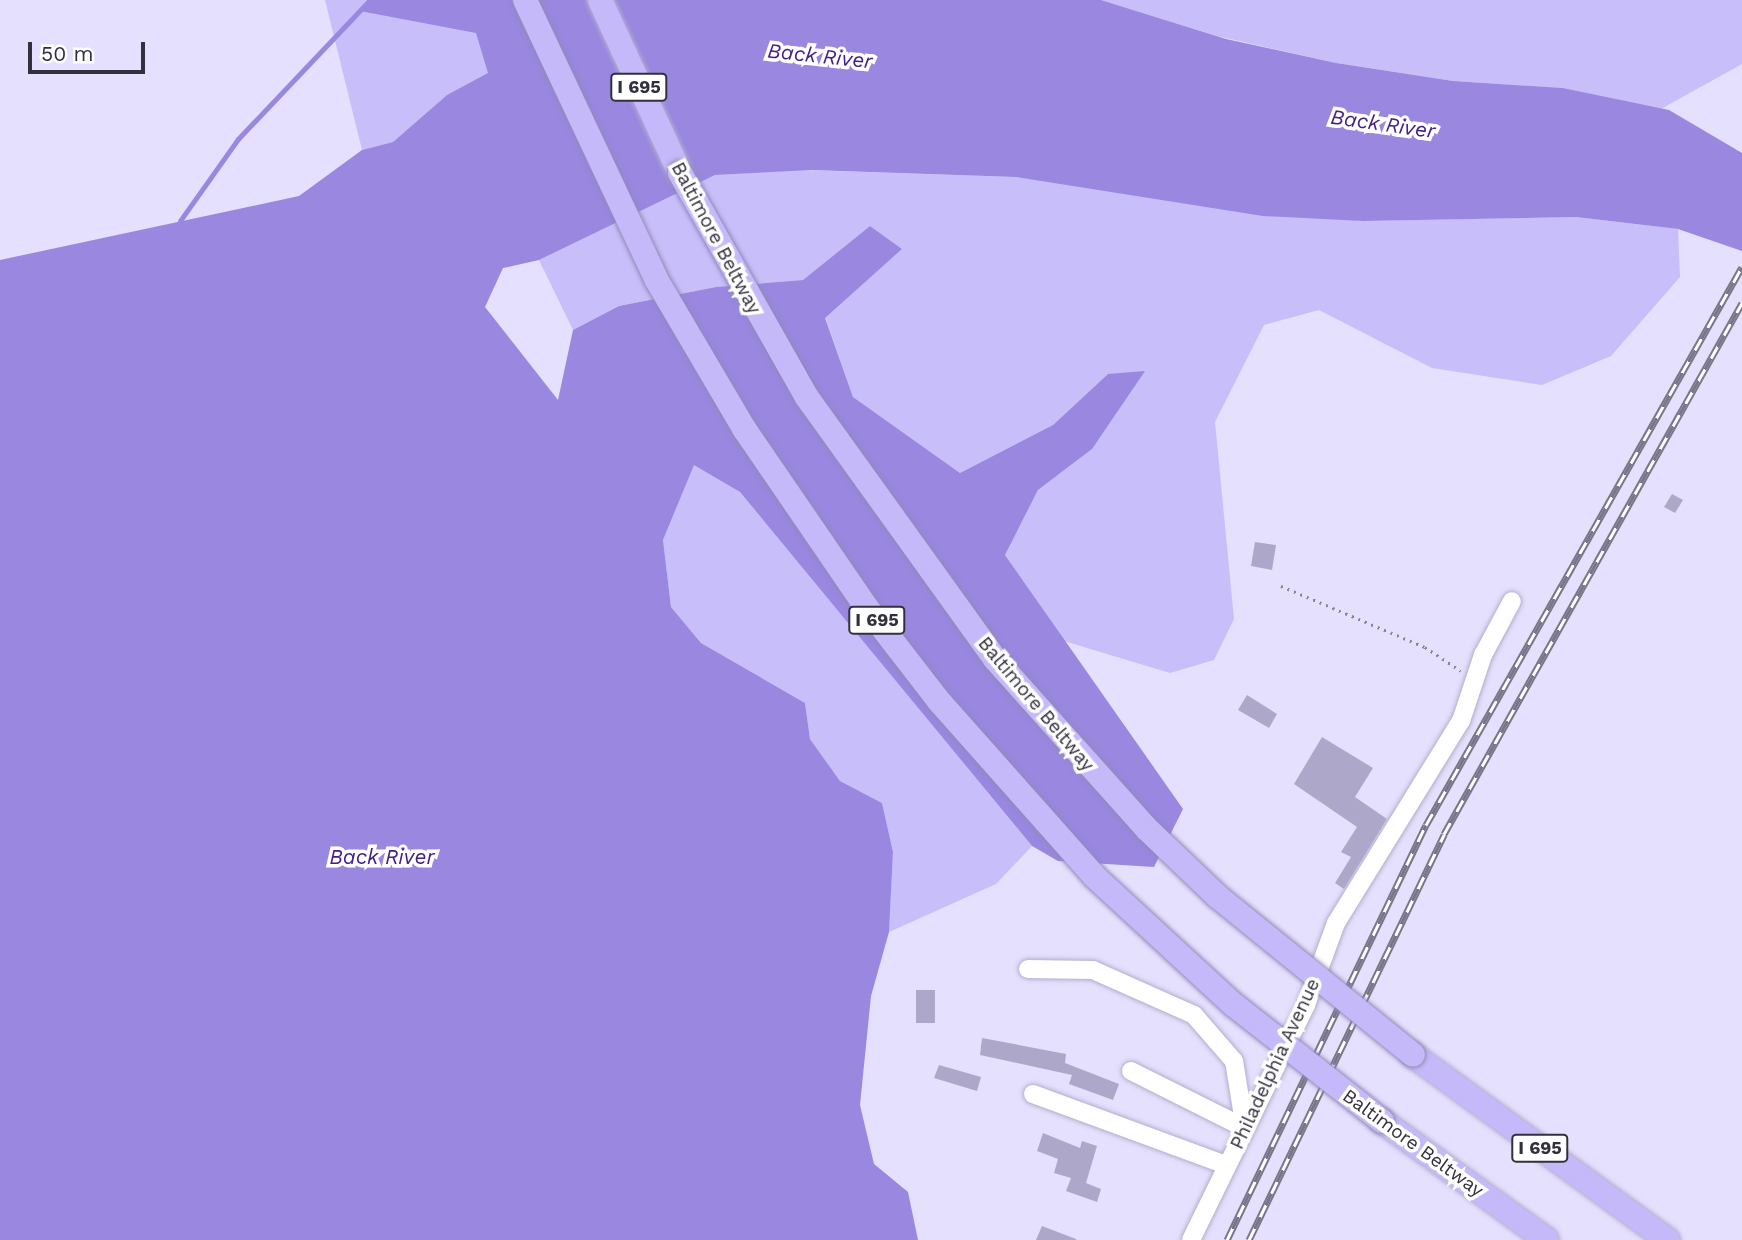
<!DOCTYPE html>
<style>
body{margin:0}
#map{position:relative;width:1742px;height:1240px;overflow:hidden;background:#e5e0fd;font-family:"Work Sans",sans-serif}
div>[style]{position:absolute}
.green>*{inset:0;background:#c8bef9}
.water>*{inset:0;background:#9987e0}
.stream>*{height:4.5px;margin:-2.25px;padding:0 2.25px;transform-origin:2.25px;border-radius:2.25px;background:#9987e0}
.building>*{inset:0;background:#ada8ca}
.path>*{height:2.5px;margin-top:-1.25px;transform-origin:0;background:repeating-linear-gradient(90deg,#878398 0 2px,transparent 0 7px)}
.roads{filter:drop-shadow(0 0 2px #b3adcf) drop-shadow(0 0 2px #b3adcf)}
.minor>*{height:18px;margin:-9px;padding:0 9px;transform-origin:9px;border-radius:9px;background:#fff}
.highway>*{height:24px;margin:-12px;padding:0 12px;transform-origin:12px;border-radius:12px;background:#c5b9fa}
.rail>*{height:7px;margin-top:-3.5px;transform-origin:0;background:repeating-linear-gradient(90deg,#fff 0 13px,#797589 0 26px);box-sizing:border-box;border-block:2px solid #797589}
.bridges{filter:drop-shadow(0 0 2px #9289b8) drop-shadow(0 0 2px #9289b8)}
.highway-bridge>*{height:24px;margin:-12px;padding:0 12px;transform-origin:12px;border-radius:12px;background:#c5b9fa}
span{translate:-50% -50%;white-space:nowrap;text-align:center;line-height:1.15;-webkit-text-stroke:7px #fff;paint-order:stroke}
.shield-label span{padding:2px 5px;background:#fff;border:2px solid;border-radius:5px;-webkit-text-stroke-width:0}
.shield-label{font-size:18px;color:#33303e;font-weight:700}
.street-label{font-size:19px;color:#33303e}
.water-label{font-size:21px;color:#442087;font-style:italic}
.scale{position:absolute;left:28px;top:42px;width:117px;height:32px;box-sizing:border-box;border:4px solid #33303e;border-top:0;padding-left:9px;font-size:21px;line-height:24px;white-space:nowrap;color:#33303e;-webkit-text-stroke:5px #fff;paint-order:stroke}
</style>
<div id="map">
<div class="green">
<i style="clip-path:polygon(325px 0,638px 0,447px 95px,393px 142px,362px 150px)"></i>
<i style="clip-path:polygon(1101px 0,1742px 0,1742px 64px,1661px 109px,1563px 88px,1453px 81px,1336px 63px,1217px 36px)"></i>
<i style="clip-path:polygon(801px 170px,1016px 177px,1363px 221px,1576px 217px,1678px 229px,1680px 277px,1611px 356px,1542px 385px,1432px 368px,1319px 310px,1264px 325px,1215px 422px,1234px 619px,1214px 660px,1170px 673px,1064px 641px,1005px 555px,1038px 490px,1092px 449px,1108px 374px,1053px 425px,960px 473px,853px 397px,825px 317px,902px 249px,870px 226px,803px 280px,716px 287px,619px 306px,573px 330px,539px 260px,715px 175px)"></i>
<i style="clip-path:polygon(694px 464px,740px 492px,1032px 846px,996px 884px,889px 932px,893px 852px,882px 803px,840px 781px,810px 739px,805px 703px,701px 643px,671px 607px,663px 540px)"></i>
</div>
<div class="water">
<i style="clip-path:polygon(370px 0,1101px 0,1226px 39px,1336px 63px,1453px 81px,1563px 88px,1669px 110px,1742px 153px,1742px 251px,1678px 229px,1576px 217px,1363px 221px,1263px 216px,1016px 177px,811px 170px,715px 175px,539px 260px,503px 268px,485px 307px,558px 400px,573px 330px,619px 306px,716px 287px,803px 280px,870px 226px,902px 249px,825px 318px,853px 397px,960px 473px,1053px 425px,1108px 374px,1145px 371px,1092px 449px,1038px 490px,1005px 555px,1183px 809px,1154px 867px,1058px 861px,1032px 846px,740px 492px,694px 465px,663px 540px,671px 607px,701px 643px,805px 703px,810px 739px,840px 781px,882px 803px,893px 852px,889px 932px,871px 996px,860px 1105px,874px 1164px,908px 1192px,918px 1240px,0 1240px,0 260px,299px 196px,362px 150px,393px 142px,447px 95px,488px 73px,476px 33px,360px 11px)"></i>
</div>
<div class="stream">
<i style="left:180px;top:221px;width:100px;rotate:-54.7deg"></i>
<i style="left:238px;top:139px;width:192px;rotate:-46.5deg"></i>
</div>
<div class="building">
<i style="clip-path:polygon(1672px 494px,1683px 500px,1675px 513px,1664px 507px)"></i>
<i style="clip-path:polygon(1255px 542px,1276px 545px,1272px 570px,1251px 566px)"></i>
<i style="clip-path:polygon(1247px 695px,1277px 714px,1269px 728px,1238px 710px)"></i>
<i style="clip-path:polygon(1322px 737px,1373px 768px,1355px 797px,1387px 819px,1344px 889px,1335px 883px,1351px 857px,1341px 852px,1357px 827px,1294px 784px)"></i>
<i style="clip-path:polygon(916px 990px,935px 990px,935px 1023px,916px 1023px)"></i>
<i style="clip-path:polygon(982px 1038px,1066px 1054px,1065px 1063px,1119px 1084px,1113px 1100px,1069px 1084px,1072px 1075px,980px 1055px)"></i>
<i style="clip-path:polygon(939px 1065px,981px 1077px,977px 1091px,934px 1078px)"></i>
<i style="clip-path:polygon(1043px 1133px,1080px 1148px,1082px 1141px,1097px 1146px,1086px 1183px,1101px 1189px,1097px 1202px,1066px 1191px,1071px 1178px,1054px 1173px,1058px 1159px,1037px 1151px)"></i>
<i style="clip-path:polygon(1042px 1226px,1076px 1239px,1076px 1240px,1036px 1240px)"></i>
</div>
<div class="path">
<i style="left:1281px;top:586px;width:156px;rotate:23deg"></i>
<i style="left:1425px;top:647px;width:43px;rotate:33.7deg"></i>
</div>
<div class="roads">
<div class="minor">
<i style="left:1028px;top:969px;width:65px;rotate:0.9deg"></i>
<i style="left:1093px;top:970px;width:111px;rotate:24deg"></i>
<i style="left:1194px;top:1015px;width:61px;rotate:49deg"></i>
<i style="left:1234px;top:1061px;width:68px;rotate:80.7deg"></i>
<i style="left:1131px;top:1071px;width:127px;rotate:26.6deg"></i>
<i style="left:1033px;top:1094px;width:206px;rotate:20.2deg"></i>
<i style="left:1191px;top:1240px;width:262px;rotate:-63.9deg"></i>
<i style="left:1306px;top:1005px;width:87px;rotate:-69.9deg"></i>
<i style="left:1336px;top:923px;width:238px;rotate:-58.3deg"></i>
<i style="left:1461px;top:721px;width:70px;rotate:-71.6deg"></i>
<i style="left:1483px;top:655px;width:61px;rotate:-61.8deg"></i>
</div>
<div class="highway">
<i style="left:600px;top:0;width:191px;rotate:65.2deg"></i>
<i style="left:1413px;top:1055px;width:315px;rotate:36deg"></i>
<i style="left:1382px;top:1121px;width:203px;rotate:35.8deg"></i>
</div>
</div>
<div class="rail">
<i style="left:1227px;top:1240px;width:460px;rotate:-64.4deg"></i>
<i style="left:1426px;top:825px;width:641px;rotate:-60.48deg"></i>
<i style="left:1249px;top:1240px;width:450px;rotate:-64.3deg"></i>
<i style="left:1444px;top:834px;width:609px;rotate:-60.7deg"></i>
</div>
<div class="bridges">
<div class="highway-bridge">
<i style="left:525px;top:0;width:308px;rotate:64.8deg"></i>
<i style="left:656px;top:279px;width:175px;rotate:59.5deg"></i>
<i style="left:745px;top:430px;width:216px;rotate:55.6deg"></i>
<i style="left:867px;top:608px;width:116px;rotate:52.3deg"></i>
<i style="left:938px;top:700px;width:235px;rotate:48.4deg"></i>
<i style="left:1094px;top:876px;width:190px;rotate:42.7deg"></i>
<i style="left:1234px;top:1005px;width:188px;rotate:38.1deg"></i>
<i style="left:680px;top:173px;width:256px;rotate:60.5deg"></i>
<i style="left:806px;top:396px;width:324px;rotate:54.3deg"></i>
<i style="left:995px;top:659px;width:228px;rotate:48.2deg"></i>
<i style="left:1147px;top:829px;width:97px;rotate:43.7deg"></i>
<i style="left:1217px;top:896px;width:252px;rotate:39deg"></i>
</div>
</div>
<div class="shield-label">
<span style="left:639px;top:87px">I 695</span>
<span style="left:877px;top:620px">I 695</span>
<span style="left:1540px;top:1148px">I 695</span>
</div>
<div class="street-label">
<span style="left:716px;top:238px;rotate:62deg">Baltimore Beltway</span>
<span style="left:1036px;top:704px;rotate:50deg">Baltimore Beltway</span>
<span style="left:1275px;top:1064px;rotate:-65deg">Philadelphia Avenue</span>
<span style="left:1413px;top:1143px;rotate:36deg">Baltimore Beltway</span>
</div>
<div class="water-label">
<span style="left:820px;top:56px;rotate:6deg">Back River</span>
<span style="left:1383px;top:124px;rotate:8deg">Back River</span>
<span style="left:382px;top:857px">Back River</span>
</div>
<div class="scale">50 m</div>
</div>
